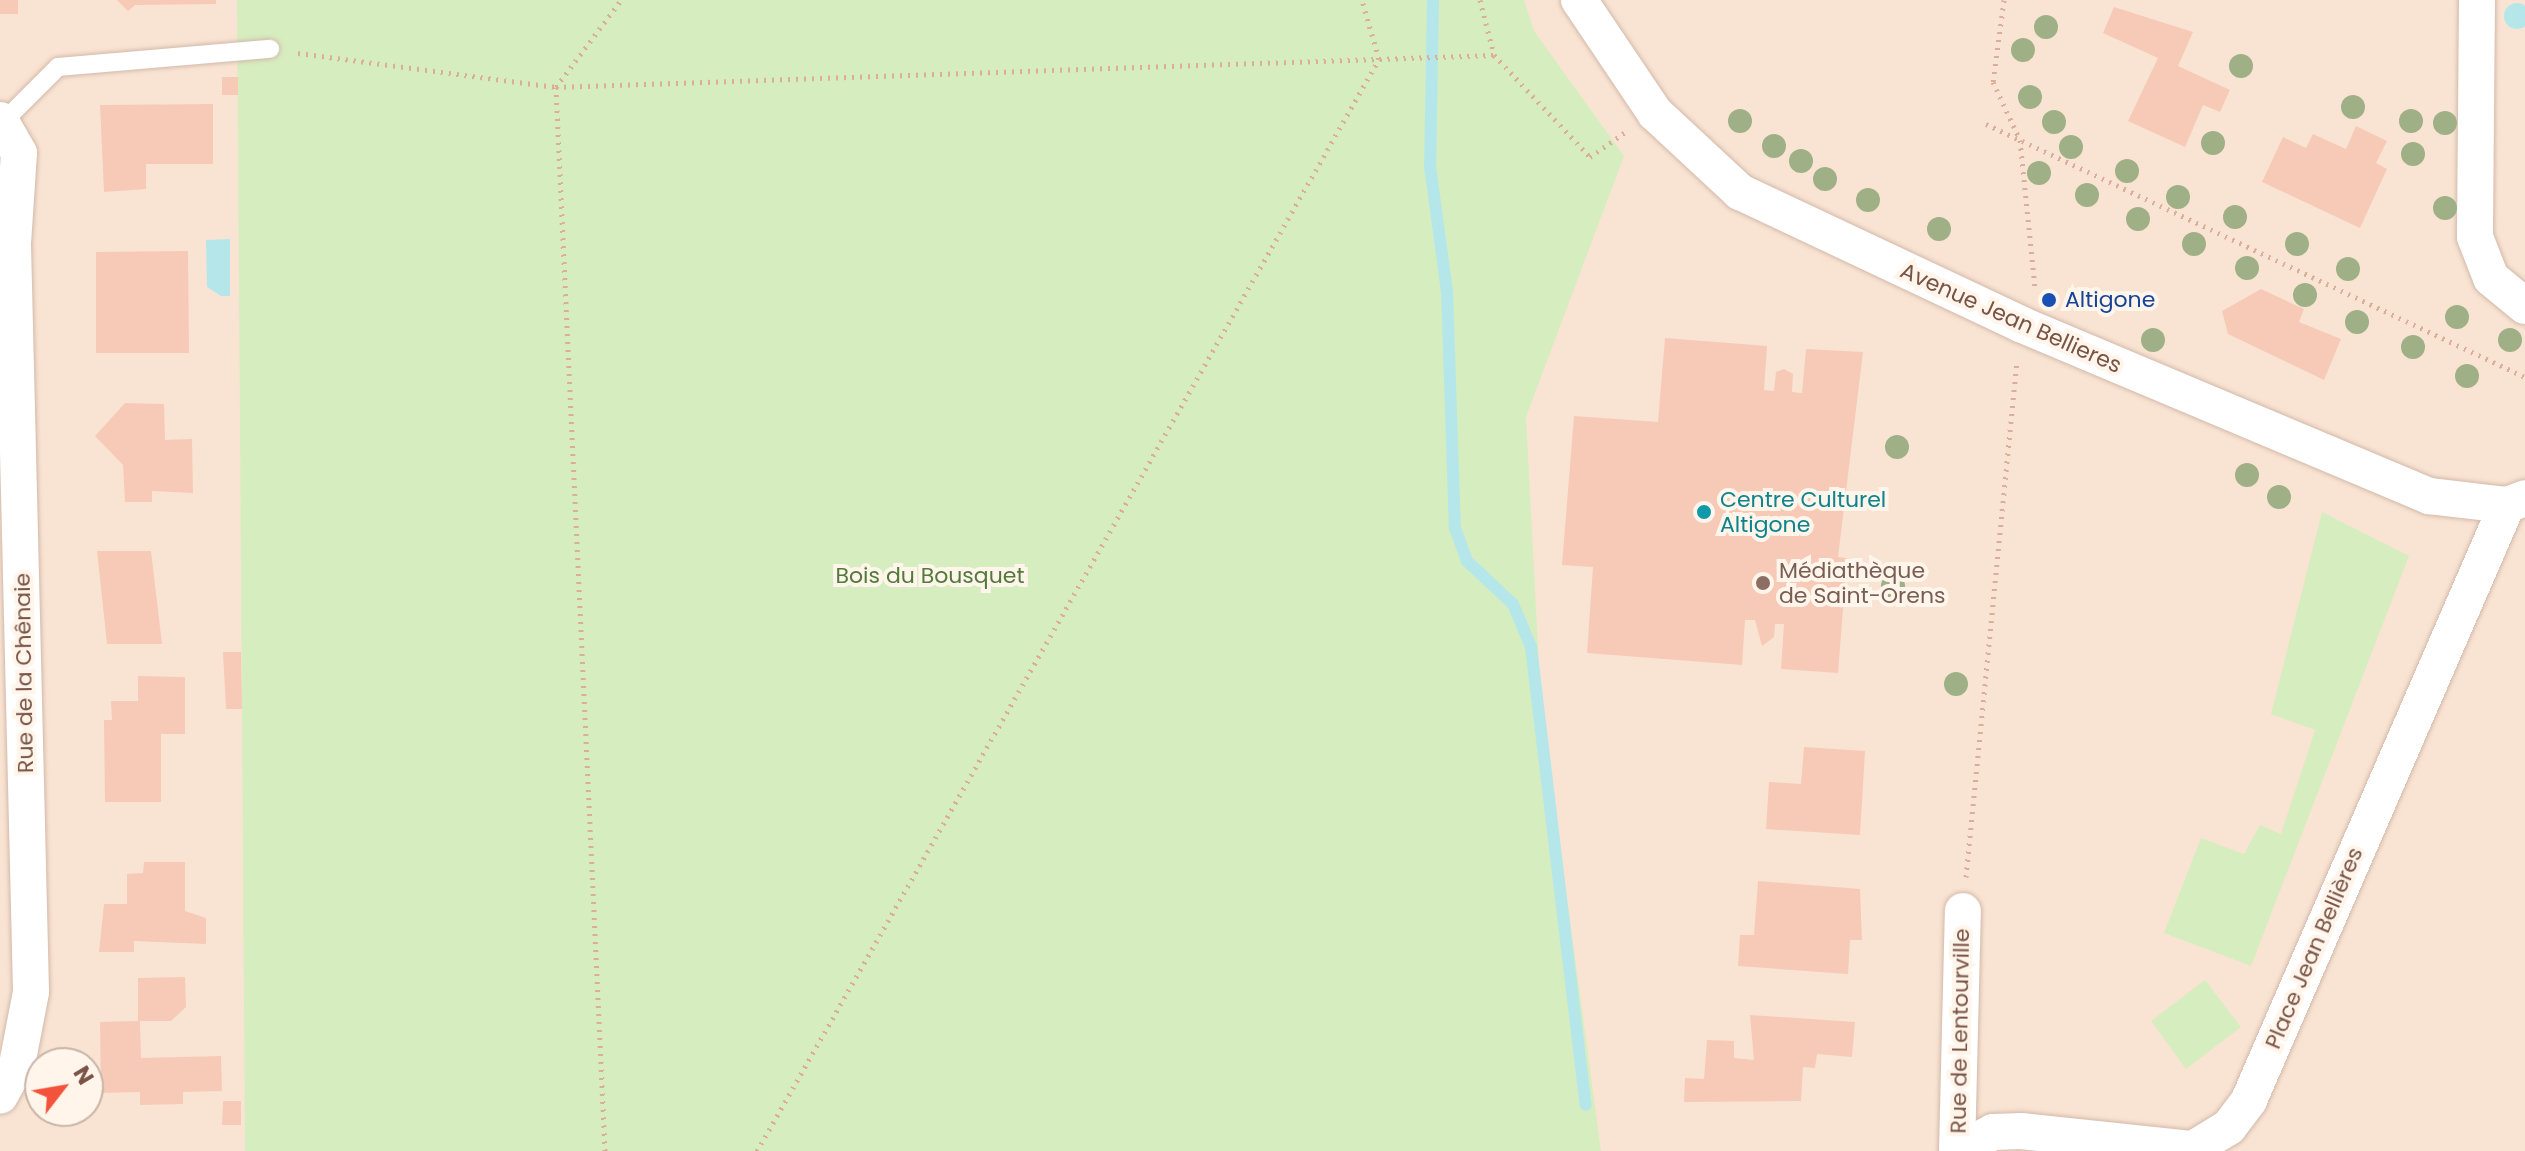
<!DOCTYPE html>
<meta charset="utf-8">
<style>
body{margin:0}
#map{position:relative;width:2525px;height:1151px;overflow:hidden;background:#fef1e2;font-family:Poppins,sans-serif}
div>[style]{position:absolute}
.residential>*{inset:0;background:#f9e4d3}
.green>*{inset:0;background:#d6edbf}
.water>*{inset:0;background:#b5e7ea}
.round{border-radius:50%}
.stream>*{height:12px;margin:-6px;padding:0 6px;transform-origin:6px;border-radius:6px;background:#b5e7ea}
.building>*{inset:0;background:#f6cab7}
.path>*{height:5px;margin-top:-2.5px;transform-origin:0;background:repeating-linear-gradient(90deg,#dbad9a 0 2px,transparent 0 8px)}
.roads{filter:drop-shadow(0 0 2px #d3b9aa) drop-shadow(0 0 2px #d3b9aa)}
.lane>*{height:18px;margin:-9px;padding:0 9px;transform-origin:9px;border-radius:9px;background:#fff}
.street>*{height:36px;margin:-18px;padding:0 18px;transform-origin:18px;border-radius:18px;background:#fff}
.trees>*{width:24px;height:24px;margin:-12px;border-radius:50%;background:#9fb086}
.dots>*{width:22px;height:22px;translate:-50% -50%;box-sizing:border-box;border:4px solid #fff5ea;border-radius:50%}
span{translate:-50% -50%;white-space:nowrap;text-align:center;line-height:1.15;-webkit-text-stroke:8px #fff5ea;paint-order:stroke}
.transit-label{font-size:22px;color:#164399}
.left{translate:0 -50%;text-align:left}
.street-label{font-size:22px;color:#795346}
.culture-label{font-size:22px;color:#0d838f}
.education-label{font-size:22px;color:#785e54}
.park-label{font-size:22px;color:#527a3a}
.north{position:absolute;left:24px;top:1047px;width:80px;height:80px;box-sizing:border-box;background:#fff5ea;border:2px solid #c9b4a8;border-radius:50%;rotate:59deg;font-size:22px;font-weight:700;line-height:32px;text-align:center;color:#795346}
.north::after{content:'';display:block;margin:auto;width:28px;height:36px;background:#f4533b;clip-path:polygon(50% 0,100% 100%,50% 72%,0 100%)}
</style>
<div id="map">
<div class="residential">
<i style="clip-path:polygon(evenodd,0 0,2525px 0,2525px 1151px,0 1151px,0 0,40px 1063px,88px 1063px,88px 1111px,40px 1111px,40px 1063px)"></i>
</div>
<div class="green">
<i style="clip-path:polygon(237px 0,1524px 0,1534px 31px,1624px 156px,1526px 417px,1541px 704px,1601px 1151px,245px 1151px)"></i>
<i style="clip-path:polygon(2322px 512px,2409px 556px,2251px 966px,2164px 933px,2201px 838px,2244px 854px,2260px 825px,2281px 834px,2315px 730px,2271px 714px)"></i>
<i style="clip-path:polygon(2205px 980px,2241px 1027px,2186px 1069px,2151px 1021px)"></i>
</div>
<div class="water">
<i class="round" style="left:2504px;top:3px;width:26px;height:26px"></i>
<i style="clip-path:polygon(230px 239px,230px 296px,221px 296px,207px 287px,206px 240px)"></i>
</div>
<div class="stream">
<i style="left:1433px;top:0;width:166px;rotate:91deg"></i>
<i style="left:1430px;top:166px;width:126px;rotate:82.3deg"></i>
<i style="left:1447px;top:291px;width:237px;rotate:88.1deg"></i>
<i style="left:1455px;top:528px;width:35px;rotate:70deg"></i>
<i style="left:1467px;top:561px;width:63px;rotate:43.1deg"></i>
<i style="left:1513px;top:604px;width:47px;rotate:67.3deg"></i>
<i style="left:1531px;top:647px;width:461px;rotate:83.2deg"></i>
</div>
<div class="building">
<i style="clip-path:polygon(0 0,18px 0,18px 14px,0 14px)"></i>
<i style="clip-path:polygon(117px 0,216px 0,216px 4px,135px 5px,128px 11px)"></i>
<i style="clip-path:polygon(2114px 7px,2193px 32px,2178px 66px,2230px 90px,2220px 112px,2203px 105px,2185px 147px,2128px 121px,2158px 58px,2103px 33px)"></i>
<i style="clip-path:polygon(222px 77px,238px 77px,238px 95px,222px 95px)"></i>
<i style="clip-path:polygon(213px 104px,213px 164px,146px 164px,146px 189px,104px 192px,100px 105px)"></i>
<i style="clip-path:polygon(2356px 126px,2387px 141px,2376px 163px,2387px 169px,2360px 228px,2262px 182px,2283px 137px,2306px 148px,2313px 134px,2346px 149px)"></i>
<i style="clip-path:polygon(188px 251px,189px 353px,96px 353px,96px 252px)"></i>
<i style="clip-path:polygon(2261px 289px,2304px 309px,2299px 322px,2341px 339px,2324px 380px,2228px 334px,2222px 311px)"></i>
<i style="clip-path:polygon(1665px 338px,1767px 346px,1764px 390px,1774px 391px,1776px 372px,1784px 369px,1793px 374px,1792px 392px,1802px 393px,1806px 349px,1863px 352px,1838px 557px,1847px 558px,1838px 673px,1781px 669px,1784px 624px,1775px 624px,1774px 637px,1762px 646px,1755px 620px,1745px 620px,1742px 665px,1587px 653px,1593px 567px,1562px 565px,1574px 416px,1658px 422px)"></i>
<i style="clip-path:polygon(125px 403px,164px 404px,165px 440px,192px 439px,193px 493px,152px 491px,152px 502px,125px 502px,123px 465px,95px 436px)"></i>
<i style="clip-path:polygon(97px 551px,151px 551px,162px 644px,107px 644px)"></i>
<i style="clip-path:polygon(223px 652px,241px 652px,242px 709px,226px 709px)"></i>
<i style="clip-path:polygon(138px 676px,185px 677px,185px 734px,161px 734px,161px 802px,105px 802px,104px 720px,112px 720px,111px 701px,138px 701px)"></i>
<i style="clip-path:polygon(1804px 747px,1865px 751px,1860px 835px,1766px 829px,1769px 782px,1801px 784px)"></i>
<i style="clip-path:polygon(144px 862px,185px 862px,185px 911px,206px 918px,206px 944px,134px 941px,134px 952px,99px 952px,104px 904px,127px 904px,127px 874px,143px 873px)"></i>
<i style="clip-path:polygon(1758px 881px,1860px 889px,1862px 940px,1850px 940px,1848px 974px,1738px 966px,1740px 935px,1754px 935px)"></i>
<i style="clip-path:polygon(185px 977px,186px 1007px,171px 1021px,140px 1021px,141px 1058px,221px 1056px,222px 1091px,183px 1092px,183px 1104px,140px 1105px,140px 1092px,101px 1093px,100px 1022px,138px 1021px,138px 978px)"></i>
<i style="clip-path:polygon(1750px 1015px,1855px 1022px,1852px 1057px,1817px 1054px,1815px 1068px,1803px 1067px,1801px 1101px,1684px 1102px,1685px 1078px,1704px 1079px,1707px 1040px,1734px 1041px,1734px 1058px,1754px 1060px)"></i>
<i style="clip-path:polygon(223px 1101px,241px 1101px,241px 1125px,222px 1125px)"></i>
</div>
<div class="path">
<i style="left:1480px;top:0;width:57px;rotate:75.7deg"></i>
<i style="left:1494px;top:55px;width:140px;rotate:46.7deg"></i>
<i style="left:1590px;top:157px;width:42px;rotate:-35.2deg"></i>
<i style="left:2004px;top:0;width:83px;rotate:97.6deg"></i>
<i style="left:1993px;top:82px;width:64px;rotate:65deg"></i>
<i style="left:2020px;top:140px;width:149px;rotate:84.2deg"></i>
<i style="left:298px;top:53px;width:260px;rotate:7.5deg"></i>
<i style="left:556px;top:87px;width:939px;rotate:-1.95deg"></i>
<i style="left:1986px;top:124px;width:595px;rotate:25.14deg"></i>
<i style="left:1966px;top:877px;width:519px;rotate:-84.36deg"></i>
<i style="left:605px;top:1151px;width:1065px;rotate:-92.64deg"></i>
<i style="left:556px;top:87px;width:109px;rotate:-53.2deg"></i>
<i style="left:757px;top:1151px;width:1257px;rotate:-60.33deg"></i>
<i style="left:1379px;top:59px;width:61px;rotate:-106.1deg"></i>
</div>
<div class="roads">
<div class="lane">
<i style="left:3px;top:122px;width:78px;rotate:-45deg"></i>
<i style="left:58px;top:67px;width:213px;rotate:-4.9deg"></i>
</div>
<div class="street">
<i style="left:1579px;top:0;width:136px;rotate:56.1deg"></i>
<i style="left:1655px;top:113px;width:116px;rotate:42.9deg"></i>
<i style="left:1740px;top:192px;width:310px;rotate:25.2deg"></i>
<i style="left:2020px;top:324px;width:444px;rotate:22.8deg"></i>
<i style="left:2429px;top:496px;width:79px;rotate:6.6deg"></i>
<i style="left:2507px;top:505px;width:19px;rotate:-21deg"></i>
<i style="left:2477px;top:0;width:237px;rotate:90.5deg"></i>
<i style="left:2475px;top:237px;width:44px;rotate:68.7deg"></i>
<i style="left:2491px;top:278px;width:44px;rotate:39.5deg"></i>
<i style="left:0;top:120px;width:38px;rotate:60deg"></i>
<i style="left:19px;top:153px;width:91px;rotate:93.8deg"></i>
<i style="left:13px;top:244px;width:748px;rotate:88.62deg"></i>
<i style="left:31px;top:992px;width:74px;rotate:100.9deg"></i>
<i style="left:17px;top:1065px;width:35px;rotate:119deg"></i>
<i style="left:1957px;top:1151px;width:41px;rotate:-27.8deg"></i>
<i style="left:1993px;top:1132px;width:28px;rotate:-2deg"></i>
<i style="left:2021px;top:1131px;width:173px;rotate:6deg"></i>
<i style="left:2193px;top:1149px;width:42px;rotate:-31.4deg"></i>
<i style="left:2229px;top:1127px;width:34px;rotate:-53deg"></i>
<i style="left:2249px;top:1100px;width:649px;rotate:-66.56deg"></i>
<i style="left:1957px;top:1151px;width:240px;rotate:-88.6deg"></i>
</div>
</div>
<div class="trees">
<i style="left:2046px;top:27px"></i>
<i style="left:2023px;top:50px"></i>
<i style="left:2241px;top:66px"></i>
<i style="left:2030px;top:97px"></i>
<i style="left:2353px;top:107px"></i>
<i style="left:1740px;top:121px"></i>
<i style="left:2411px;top:121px"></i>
<i style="left:2054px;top:122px"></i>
<i style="left:2445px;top:123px"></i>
<i style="left:2213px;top:143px"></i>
<i style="left:1774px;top:146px"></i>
<i style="left:2071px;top:147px"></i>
<i style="left:2413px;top:154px"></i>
<i style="left:1801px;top:161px"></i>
<i style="left:2127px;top:171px"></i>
<i style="left:2039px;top:173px"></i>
<i style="left:1825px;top:179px"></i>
<i style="left:2087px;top:195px"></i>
<i style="left:2178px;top:197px"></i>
<i style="left:1868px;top:200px"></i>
<i style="left:2445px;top:208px"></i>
<i style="left:2235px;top:217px"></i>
<i style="left:2138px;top:219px"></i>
<i style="left:1939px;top:229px"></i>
<i style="left:2194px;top:244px"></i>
<i style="left:2297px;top:244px"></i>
<i style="left:2247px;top:268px"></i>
<i style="left:2348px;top:269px"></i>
<i style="left:2305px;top:295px"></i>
<i style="left:2457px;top:317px"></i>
<i style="left:2357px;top:322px"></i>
<i style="left:2153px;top:340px"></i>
<i style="left:2510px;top:340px"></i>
<i style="left:2413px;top:347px"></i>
<i style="left:2467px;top:376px"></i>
<i style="left:1897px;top:447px"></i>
<i style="left:2247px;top:475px"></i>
<i style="left:2279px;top:497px"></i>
<i style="left:1893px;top:586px"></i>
<i style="left:1956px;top:684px"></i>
</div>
<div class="dots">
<i style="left:2049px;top:300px;background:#1a4fb4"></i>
<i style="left:1704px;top:512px;background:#0f9aa8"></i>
<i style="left:1763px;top:583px;background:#8d6e63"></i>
</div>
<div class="transit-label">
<span class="left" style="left:2065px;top:300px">Altigone</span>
</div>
<div class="street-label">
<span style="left:2011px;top:318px;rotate:24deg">Avenue Jean Bellieres</span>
<span style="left:24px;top:673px;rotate:-91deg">Rue de la Chênaie</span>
<span style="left:2314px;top:948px;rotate:-67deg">Place Jean Bellières</span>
<span style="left:1960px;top:1031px;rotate:-89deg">Rue de Lentourville</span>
</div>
<div class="culture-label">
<span class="left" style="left:1720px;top:512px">Centre Culturel<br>Altigone</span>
</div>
<div class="education-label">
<span class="left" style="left:1779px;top:583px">Médiathèque<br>de Saint-Orens</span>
</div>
<div class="park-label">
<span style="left:930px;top:576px">Bois du Bousquet</span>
</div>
<div class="north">N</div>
</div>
